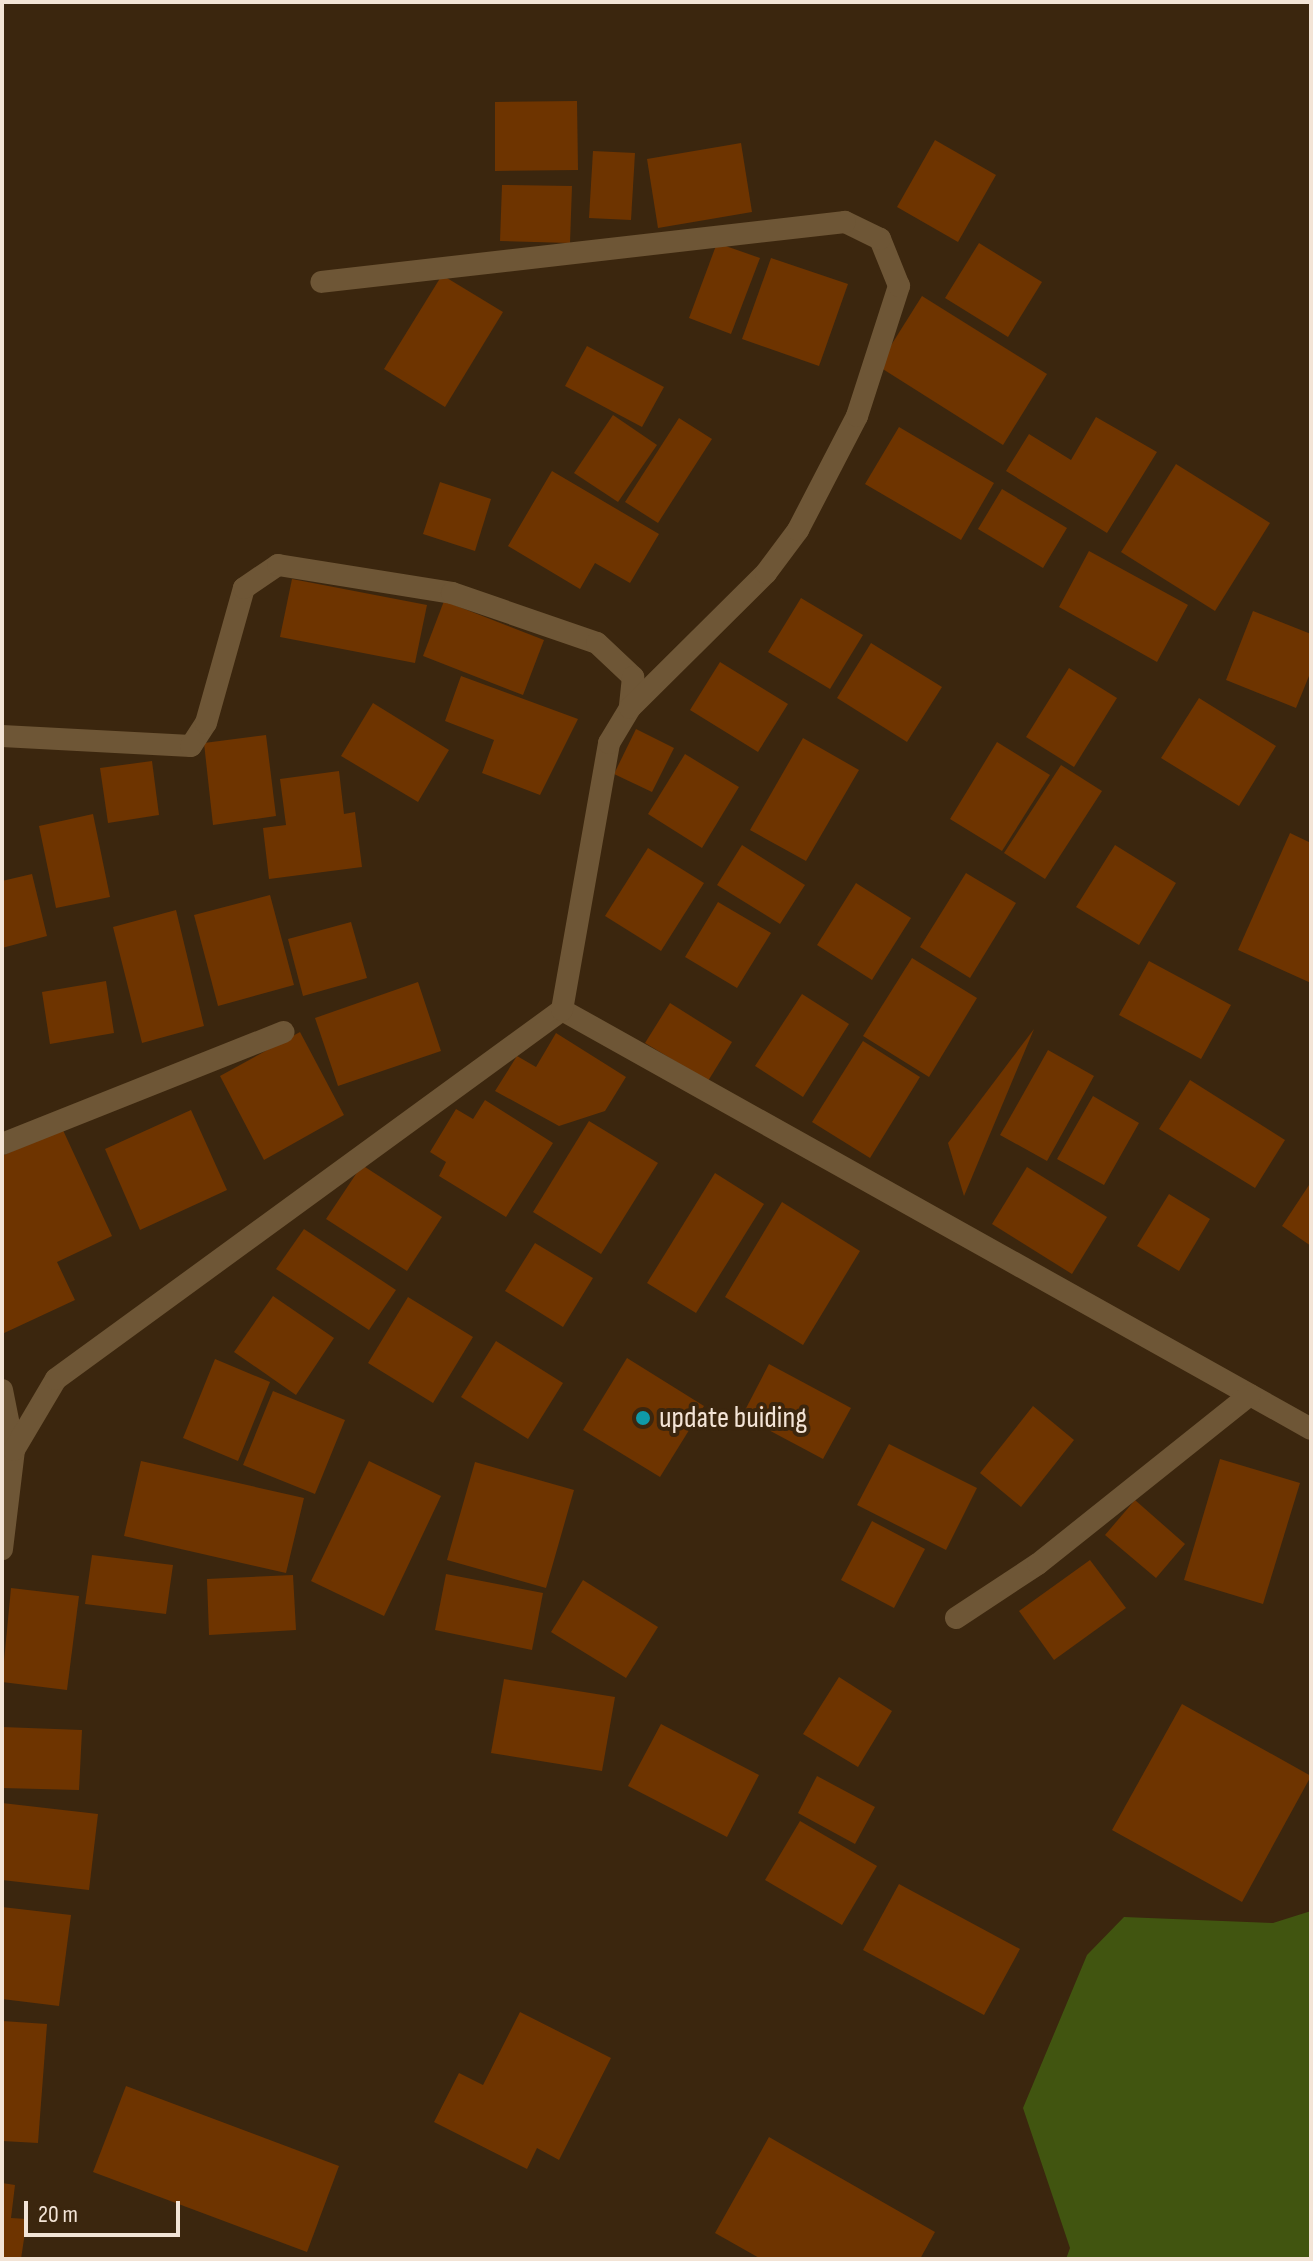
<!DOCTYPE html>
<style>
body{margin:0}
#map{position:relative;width:1313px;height:2261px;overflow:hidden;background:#3b260e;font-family:"Sofia Sans Condensed",sans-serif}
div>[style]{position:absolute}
.green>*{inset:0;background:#415510}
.building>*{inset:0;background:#6e3400}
.minor>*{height:22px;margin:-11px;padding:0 11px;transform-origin:11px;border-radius:11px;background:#6e5636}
.dots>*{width:22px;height:22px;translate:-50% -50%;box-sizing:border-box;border:4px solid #3b260e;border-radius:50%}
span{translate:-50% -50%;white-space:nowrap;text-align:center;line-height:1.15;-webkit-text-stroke:8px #3b260e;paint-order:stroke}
.poi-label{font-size:30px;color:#f3e4d6}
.left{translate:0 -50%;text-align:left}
.frame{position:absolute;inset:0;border:4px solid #f3e4d6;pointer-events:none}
.scale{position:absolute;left:24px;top:2201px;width:156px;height:36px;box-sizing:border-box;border:4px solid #f3e4d6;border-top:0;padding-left:10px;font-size:24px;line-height:28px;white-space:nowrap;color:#f3e4d6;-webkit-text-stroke:6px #3b260e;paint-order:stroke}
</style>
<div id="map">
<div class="green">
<i style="clip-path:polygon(1311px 1911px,1311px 2259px,1066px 2259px,1070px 2248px,1023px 2108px,1087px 1955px,1124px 1917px,1273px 1923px)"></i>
</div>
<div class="building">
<i style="clip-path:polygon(577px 101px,578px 170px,495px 171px,495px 102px)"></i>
<i style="clip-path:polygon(935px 140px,996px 175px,958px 242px,897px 207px)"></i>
<i style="clip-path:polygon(741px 143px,752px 212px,658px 228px,647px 159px)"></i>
<i style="clip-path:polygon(593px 151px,635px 153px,631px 220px,589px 218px)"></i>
<i style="clip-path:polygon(502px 185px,572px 186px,570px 243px,500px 241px)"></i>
<i style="clip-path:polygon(717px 243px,760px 258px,731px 334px,689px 318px)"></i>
<i style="clip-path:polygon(979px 243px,1042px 282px,1008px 337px,945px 298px)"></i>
<i style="clip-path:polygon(771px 258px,848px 284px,819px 366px,742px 339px)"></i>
<i style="clip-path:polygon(442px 275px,503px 312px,445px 407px,384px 369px)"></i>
<i style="clip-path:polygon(922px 296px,1047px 374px,1003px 445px,878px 366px)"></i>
<i style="clip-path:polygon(587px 346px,664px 387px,642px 427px,565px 386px)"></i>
<i style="clip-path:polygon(613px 415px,657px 445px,618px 502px,574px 473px)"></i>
<i style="clip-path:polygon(1096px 417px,1157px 452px,1107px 533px,1006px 471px,1029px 434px,1071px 460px)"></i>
<i style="clip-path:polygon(679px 418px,712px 439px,658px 523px,625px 502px)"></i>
<i style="clip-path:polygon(899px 427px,994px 483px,961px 540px,865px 484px)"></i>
<i style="clip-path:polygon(1176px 464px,1270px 523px,1215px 611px,1121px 552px)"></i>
<i style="clip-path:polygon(552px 471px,659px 534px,630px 583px,595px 563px,580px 589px,508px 546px)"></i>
<i style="clip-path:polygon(440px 482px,491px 499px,475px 551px,423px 534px)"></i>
<i style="clip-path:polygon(1002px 489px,1067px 528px,1043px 568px,978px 529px)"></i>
<i style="clip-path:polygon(1089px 551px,1188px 605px,1157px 662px,1059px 607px)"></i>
<i style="clip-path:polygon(292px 579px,427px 605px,415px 663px,280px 637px)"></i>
<i style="clip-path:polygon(801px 598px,863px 635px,830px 689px,768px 652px)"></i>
<i style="clip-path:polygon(444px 601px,544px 640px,523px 695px,423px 656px)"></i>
<i style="clip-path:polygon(1253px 611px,1311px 634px,1311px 671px,1296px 708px,1226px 680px)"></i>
<i style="clip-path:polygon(871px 643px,942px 687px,907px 742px,837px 698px)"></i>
<i style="clip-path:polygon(720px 662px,788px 704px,758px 752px,690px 710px)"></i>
<i style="clip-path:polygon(1069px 668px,1117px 698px,1074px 767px,1026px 737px)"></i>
<i style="clip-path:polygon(461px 676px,578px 719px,540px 795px,482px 773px,494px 740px,445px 721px)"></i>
<i style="clip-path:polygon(1199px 698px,1276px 746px,1239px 806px,1161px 758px)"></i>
<i style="clip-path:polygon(373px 703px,449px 750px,418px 802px,341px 756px)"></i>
<i style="clip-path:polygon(636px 729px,674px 748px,652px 792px,614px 774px)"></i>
<i style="clip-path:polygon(266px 735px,276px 816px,213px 825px,204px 743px)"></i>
<i style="clip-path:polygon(803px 738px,859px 770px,806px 861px,750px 830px)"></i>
<i style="clip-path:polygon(997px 742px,1050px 775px,1002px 851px,950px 819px)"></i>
<i style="clip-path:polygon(685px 754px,739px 787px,702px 848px,648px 814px)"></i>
<i style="clip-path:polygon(152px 761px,159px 815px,108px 823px,100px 768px)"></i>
<i style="clip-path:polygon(1061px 765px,1102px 791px,1045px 879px,1004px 853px)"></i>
<i style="clip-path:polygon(339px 771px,344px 814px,355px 812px,362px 867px,269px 879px,263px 828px,286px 825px,280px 779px)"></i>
<i style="clip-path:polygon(93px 814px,110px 897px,56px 908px,39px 826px)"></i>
<i style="clip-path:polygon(1290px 833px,1311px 843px,1311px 983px,1238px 950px)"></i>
<i style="clip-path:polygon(742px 845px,805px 885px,780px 924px,717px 885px)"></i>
<i style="clip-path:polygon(1115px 845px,1176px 883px,1139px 945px,1076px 907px)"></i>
<i style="clip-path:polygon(648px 848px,704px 883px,661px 951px,605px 916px)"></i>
<i style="clip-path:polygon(966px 873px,1016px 903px,970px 978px,920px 947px)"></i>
<i style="clip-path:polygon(32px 874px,47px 936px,2px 948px,2px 881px)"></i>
<i style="clip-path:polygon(856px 883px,911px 918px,872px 980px,817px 945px)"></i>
<i style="clip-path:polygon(270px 895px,294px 985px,218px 1006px,194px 915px)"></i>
<i style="clip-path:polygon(718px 902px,771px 933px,737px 988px,685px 957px)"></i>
<i style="clip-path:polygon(176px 910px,204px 1026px,142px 1043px,113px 927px)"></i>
<i style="clip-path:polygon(351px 922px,367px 978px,303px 996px,288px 939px)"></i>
<i style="clip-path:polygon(912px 958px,977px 998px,929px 1077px,863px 1036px)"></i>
<i style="clip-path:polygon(1149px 961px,1231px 1005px,1201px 1059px,1119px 1015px)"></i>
<i style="clip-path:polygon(106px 981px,114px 1033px,50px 1044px,42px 992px)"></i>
<i style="clip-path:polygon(418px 982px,441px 1051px,338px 1086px,315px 1018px)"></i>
<i style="clip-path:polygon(802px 994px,849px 1024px,803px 1097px,755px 1066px)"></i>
<i style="clip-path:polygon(670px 1003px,732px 1042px,708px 1081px,645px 1043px)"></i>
<i style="clip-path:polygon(1034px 1029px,964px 1196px,948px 1143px)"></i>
<i style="clip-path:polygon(300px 1032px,344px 1115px,264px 1160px,220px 1076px)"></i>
<i style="clip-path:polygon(556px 1033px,626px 1077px,605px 1111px,559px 1126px,495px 1091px,517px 1056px,536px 1067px)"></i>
<i style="clip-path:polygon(863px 1041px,920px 1077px,870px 1158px,812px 1122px)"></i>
<i style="clip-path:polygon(1048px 1050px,1094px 1076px,1047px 1161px,1000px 1135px)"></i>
<i style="clip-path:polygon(1190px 1080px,1285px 1140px,1255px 1188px,1159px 1129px)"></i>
<i style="clip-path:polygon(1093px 1096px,1139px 1123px,1104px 1185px,1057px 1159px)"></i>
<i style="clip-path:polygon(485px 1100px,553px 1143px,506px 1217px,439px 1176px,446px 1162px,430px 1152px,456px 1109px,473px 1119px)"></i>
<i style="clip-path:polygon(191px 1110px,227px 1190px,140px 1230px,105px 1149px)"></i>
<i style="clip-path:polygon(589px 1121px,658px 1163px,601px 1254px,533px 1212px)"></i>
<i style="clip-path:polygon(62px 1128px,112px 1236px,57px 1262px,75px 1300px,2px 1334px,2px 1156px)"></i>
<i style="clip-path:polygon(362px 1165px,442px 1217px,407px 1271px,326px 1219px)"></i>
<i style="clip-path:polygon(1027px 1167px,1107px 1217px,1072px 1274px,992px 1224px)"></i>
<i style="clip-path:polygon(715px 1173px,764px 1204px,696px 1313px,647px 1283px)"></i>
<i style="clip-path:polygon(1311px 1182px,1311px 1246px,1282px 1226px)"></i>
<i style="clip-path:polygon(1169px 1194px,1210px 1219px,1179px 1271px,1137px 1246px)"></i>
<i style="clip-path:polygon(782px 1202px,860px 1251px,803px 1345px,725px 1297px)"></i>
<i style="clip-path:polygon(304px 1229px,396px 1290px,369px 1330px,276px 1269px)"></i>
<i style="clip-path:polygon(535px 1243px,593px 1278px,563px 1327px,505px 1291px)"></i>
<i style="clip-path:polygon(273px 1296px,334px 1338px,296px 1395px,234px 1352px)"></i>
<i style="clip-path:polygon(408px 1297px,473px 1337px,433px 1403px,368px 1363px)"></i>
<i style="clip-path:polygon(496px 1341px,563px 1383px,528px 1439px,461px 1397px)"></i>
<i style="clip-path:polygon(627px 1358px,704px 1406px,660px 1477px,583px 1430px)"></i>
<i style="clip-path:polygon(215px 1359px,270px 1382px,238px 1461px,183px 1438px)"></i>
<i style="clip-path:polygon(769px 1364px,851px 1408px,823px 1459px,742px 1416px)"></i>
<i style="clip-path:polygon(273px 1391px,345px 1420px,315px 1494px,243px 1465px)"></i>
<i style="clip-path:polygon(1033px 1406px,1074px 1440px,1021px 1507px,980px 1473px)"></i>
<i style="clip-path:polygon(889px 1444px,977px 1488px,946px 1550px,857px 1505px)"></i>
<i style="clip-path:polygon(1220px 1459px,1300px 1483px,1263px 1604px,1184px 1580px)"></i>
<i style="clip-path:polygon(141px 1461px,304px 1498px,286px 1573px,124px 1536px)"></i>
<i style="clip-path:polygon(369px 1461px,441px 1496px,384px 1616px,311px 1581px)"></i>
<i style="clip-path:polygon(475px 1462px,574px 1490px,546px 1588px,447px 1560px)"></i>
<i style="clip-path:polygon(1135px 1500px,1185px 1544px,1156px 1578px,1105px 1535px)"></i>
<i style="clip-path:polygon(872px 1521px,925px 1549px,894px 1608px,841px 1580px)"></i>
<i style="clip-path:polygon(92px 1555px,173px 1565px,166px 1614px,85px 1604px)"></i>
<i style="clip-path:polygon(1090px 1560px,1126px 1608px,1054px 1660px,1019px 1611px)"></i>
<i style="clip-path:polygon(446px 1574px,543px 1593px,532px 1650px,435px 1630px)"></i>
<i style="clip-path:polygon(293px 1575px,296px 1630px,209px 1635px,207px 1579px)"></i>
<i style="clip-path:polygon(583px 1580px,658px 1627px,626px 1678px,551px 1632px)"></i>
<i style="clip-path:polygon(11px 1588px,79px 1596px,67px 1690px,2px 1682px)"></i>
<i style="clip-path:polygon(839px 1677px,892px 1711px,858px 1767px,803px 1734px)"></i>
<i style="clip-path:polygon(504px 1679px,615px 1697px,602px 1771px,491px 1753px)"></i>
<i style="clip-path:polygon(1182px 1704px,1311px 1776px,1242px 1902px,1112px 1830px)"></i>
<i style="clip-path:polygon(661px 1724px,759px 1775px,727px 1837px,628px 1786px)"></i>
<i style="clip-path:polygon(2px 1727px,82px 1730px,79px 1790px,2px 1788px)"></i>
<i style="clip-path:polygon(817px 1776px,875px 1807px,855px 1844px,798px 1813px)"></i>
<i style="clip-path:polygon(2px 1803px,98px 1814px,89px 1890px,2px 1880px)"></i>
<i style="clip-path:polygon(800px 1821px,877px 1866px,842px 1925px,765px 1880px)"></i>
<i style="clip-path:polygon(899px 1884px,1020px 1949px,984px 2015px,863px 1950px)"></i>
<i style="clip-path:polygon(2px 1907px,71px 1915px,59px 2006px,2px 1999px)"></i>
<i style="clip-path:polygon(520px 2012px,611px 2058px,559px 2160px,537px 2148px,527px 2169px,434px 2122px,459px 2073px,483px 2085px)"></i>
<i style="clip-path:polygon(2px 2021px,47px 2024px,38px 2143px,2px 2141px)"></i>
<i style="clip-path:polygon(126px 2086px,339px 2166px,307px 2252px,93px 2172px)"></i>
<i style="clip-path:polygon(769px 2137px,935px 2232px,920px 2259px,761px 2259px,715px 2233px)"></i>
<i style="clip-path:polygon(2px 2183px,15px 2185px,11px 2218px,27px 2219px,21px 2259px,2px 2259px)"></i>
</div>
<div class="minor">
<i style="left:2px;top:736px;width:189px;rotate:3deg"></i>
<i style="left:191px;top:746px;width:27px;rotate:-57deg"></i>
<i style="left:206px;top:723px;width:140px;rotate:-74.3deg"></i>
<i style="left:244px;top:588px;width:41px;rotate:-34.1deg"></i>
<i style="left:278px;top:565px;width:176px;rotate:9.1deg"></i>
<i style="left:452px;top:593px;width:153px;rotate:19deg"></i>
<i style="left:597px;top:643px;width:50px;rotate:43.4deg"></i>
<i style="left:633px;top:677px;width:31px;rotate:96deg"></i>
<i style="left:562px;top:1010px;width:858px;rotate:29.22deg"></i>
<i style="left:2px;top:1144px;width:303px;rotate:-21.7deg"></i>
<i style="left:2px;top:1390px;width:61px;rotate:78.7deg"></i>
<i style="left:14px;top:1450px;width:100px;rotate:96.9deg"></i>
<i style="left:14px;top:1450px;width:82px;rotate:-59.4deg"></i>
<i style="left:56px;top:1379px;width:626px;rotate:-36.1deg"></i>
<i style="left:562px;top:1010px;width:271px;rotate:-80deg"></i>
<i style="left:609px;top:743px;width:41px;rotate:-59deg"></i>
<i style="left:630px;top:708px;width:192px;rotate:-44.8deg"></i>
<i style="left:766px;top:573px;width:54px;rotate:-53.3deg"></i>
<i style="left:798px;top:530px;width:128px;rotate:-62.6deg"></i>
<i style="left:857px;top:416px;width:137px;rotate:-72.1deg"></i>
<i style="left:899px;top:286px;width:51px;rotate:-112deg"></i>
<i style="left:880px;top:239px;width:39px;rotate:-154deg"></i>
<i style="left:845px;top:222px;width:527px;rotate:173.47deg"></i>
<i style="left:956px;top:1618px;width:98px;rotate:-33.4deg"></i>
<i style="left:1038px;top:1564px;width:271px;rotate:-38.6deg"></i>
</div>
<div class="dots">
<i style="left:643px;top:1418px;background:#0f9aa8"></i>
</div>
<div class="poi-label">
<span class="left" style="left:659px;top:1418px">update buiding</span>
</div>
<div class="frame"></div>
<div class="scale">20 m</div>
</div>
